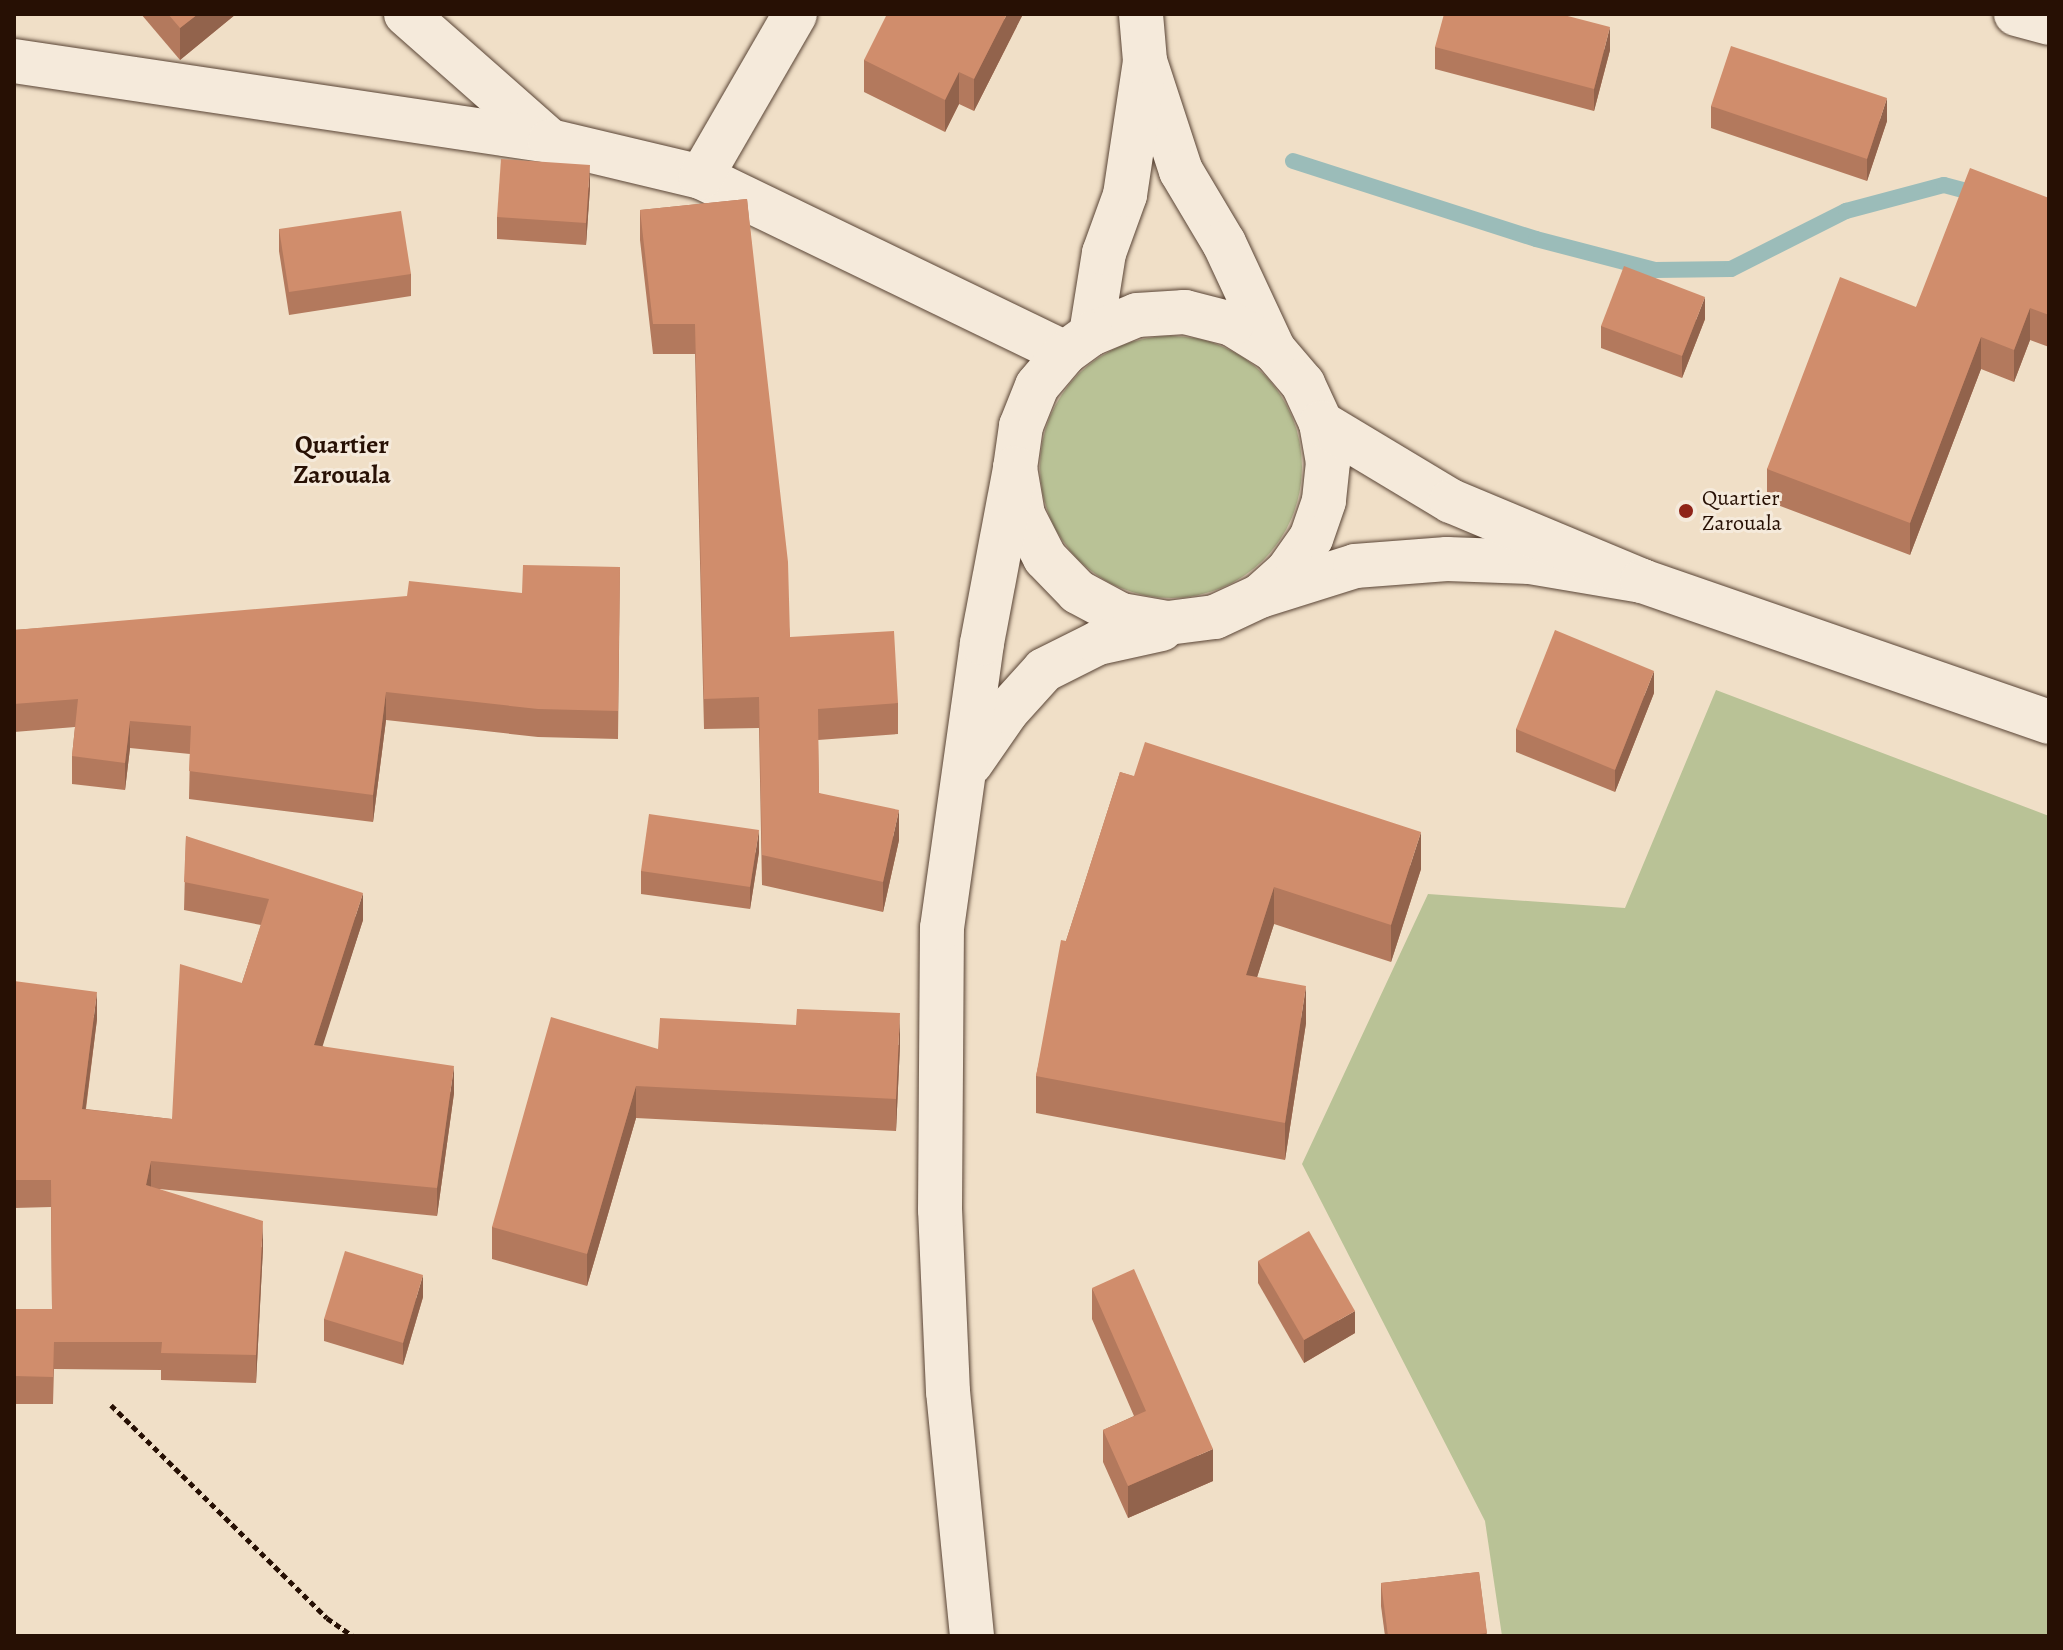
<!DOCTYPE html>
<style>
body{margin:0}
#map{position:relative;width:2063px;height:1650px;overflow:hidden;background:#f0dfc7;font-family:Alegreya,serif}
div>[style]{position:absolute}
.green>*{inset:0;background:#b9c296}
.round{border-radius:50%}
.stream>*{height:16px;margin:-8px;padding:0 8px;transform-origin:8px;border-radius:8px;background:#9bbcb9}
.path>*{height:5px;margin-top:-2.5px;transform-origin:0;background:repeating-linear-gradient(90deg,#271004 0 6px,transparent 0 10px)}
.roads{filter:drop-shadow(0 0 2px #594435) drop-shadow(0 0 2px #594435)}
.minor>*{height:44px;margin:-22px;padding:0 22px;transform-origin:22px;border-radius:22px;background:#f5eadb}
.wall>*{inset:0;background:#b3795d}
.shaded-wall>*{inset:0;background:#92634c}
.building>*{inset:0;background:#d08d6c}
.dots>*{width:22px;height:22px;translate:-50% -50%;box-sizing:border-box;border:4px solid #f5eadb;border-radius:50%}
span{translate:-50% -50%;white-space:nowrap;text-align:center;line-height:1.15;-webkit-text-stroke:6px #f5eadb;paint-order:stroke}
.poi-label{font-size:22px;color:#271004}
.left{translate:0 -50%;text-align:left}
.quarter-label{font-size:26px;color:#271004;font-weight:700}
.frame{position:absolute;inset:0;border:16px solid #271004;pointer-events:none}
</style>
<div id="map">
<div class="green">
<i class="round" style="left:1040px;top:336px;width:262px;height:262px"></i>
<i style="clip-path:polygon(1716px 690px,2049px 816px,2049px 1636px,1502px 1636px,1485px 1521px,1302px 1164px,1428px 894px,1625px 908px)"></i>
</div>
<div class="stream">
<i style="left:1293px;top:161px;width:255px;rotate:17.8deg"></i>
<i style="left:1536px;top:239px;width:123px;rotate:14.6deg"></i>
<i style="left:1655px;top:270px;width:76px;rotate:-0.8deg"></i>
<i style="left:1731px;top:269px;width:129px;rotate:-26.8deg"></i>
<i style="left:1846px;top:211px;width:101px;rotate:-14.9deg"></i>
<i style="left:1944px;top:185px;width:38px;rotate:15deg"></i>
</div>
<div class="path">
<i style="left:111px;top:1405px;width:303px;rotate:44.6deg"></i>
<i style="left:327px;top:1618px;width:32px;rotate:35deg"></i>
</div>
<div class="roads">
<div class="minor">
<i style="left:406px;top:14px;width:192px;rotate:41.4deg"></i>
<i style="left:2016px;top:14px;width:34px;rotate:15deg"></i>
<i style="left:14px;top:61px;width:542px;rotate:8.49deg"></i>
<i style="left:550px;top:141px;width:155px;rotate:13.4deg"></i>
<i style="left:701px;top:177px;width:404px;rotate:25.8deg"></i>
<i style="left:1145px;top:61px;width:116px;rotate:71.9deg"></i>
<i style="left:1181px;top:171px;width:84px;rotate:59.2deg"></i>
<i style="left:1224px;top:243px;width:118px;rotate:65deg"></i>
<i style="left:1274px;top:350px;width:45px;rotate:49.5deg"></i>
<i style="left:1303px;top:384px;width:43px;rotate:65.2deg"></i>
<i style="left:1321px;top:423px;width:40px;rotate:80deg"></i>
<i style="left:1328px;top:462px;width:39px;rotate:96deg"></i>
<i style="left:1324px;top:501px;width:39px;rotate:109deg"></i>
<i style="left:1311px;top:538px;width:39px;rotate:125deg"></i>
<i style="left:1289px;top:570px;width:36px;rotate:138deg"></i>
<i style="left:701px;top:177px;width:188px;rotate:-60deg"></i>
<i style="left:1091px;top:334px;width:82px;rotate:-80.9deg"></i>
<i style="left:1104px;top:253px;width:62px;rotate:-70.1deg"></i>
<i style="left:1125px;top:195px;width:135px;rotate:-81.5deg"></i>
<i style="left:1145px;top:61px;width:47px;rotate:-94.9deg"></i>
<i style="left:1274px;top:350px;width:49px;rotate:-148.2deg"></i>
<i style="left:1232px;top:324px;width:49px;rotate:-165.7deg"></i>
<i style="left:1185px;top:312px;width:48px;rotate:176.4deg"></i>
<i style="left:1137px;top:315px;width:50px;rotate:157.6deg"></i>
<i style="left:1091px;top:334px;width:32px;rotate:144deg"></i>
<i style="left:1065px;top:353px;width:43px;rotate:130.3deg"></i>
<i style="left:1037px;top:386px;width:43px;rotate:111.8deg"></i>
<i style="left:1021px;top:426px;width:42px;rotate:98.1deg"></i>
<i style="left:1015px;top:468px;width:48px;rotate:80.3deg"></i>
<i style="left:1023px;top:515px;width:48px;rotate:62.9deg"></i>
<i style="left:1045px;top:558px;width:47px;rotate:45.9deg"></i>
<i style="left:1078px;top:592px;width:49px;rotate:28.1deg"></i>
<i style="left:1121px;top:615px;width:48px;rotate:9.7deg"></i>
<i style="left:1168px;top:623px;width:47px;rotate:-7.3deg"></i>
<i style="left:1215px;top:617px;width:50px;rotate:-25deg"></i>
<i style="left:1260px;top:596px;width:100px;rotate:-17.5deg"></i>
<i style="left:1355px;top:566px;width:92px;rotate:-4.4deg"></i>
<i style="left:1447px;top:559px;width:83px;rotate:2.1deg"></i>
<i style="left:1530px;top:562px;width:114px;rotate:9.6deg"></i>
<i style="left:1321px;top:423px;width:152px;rotate:31deg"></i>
<i style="left:1451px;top:501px;width:207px;rotate:22.7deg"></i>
<i style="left:1642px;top:581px;width:431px;rotate:19.1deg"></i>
<i style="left:971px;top:763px;width:63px;rotate:-55.3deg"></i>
<i style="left:1007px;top:711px;width:55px;rotate:-47.9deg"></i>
<i style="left:1044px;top:670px;width:60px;rotate:-26.6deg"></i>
<i style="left:1098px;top:643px;width:65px;rotate:-12.5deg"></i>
<i style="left:972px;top:1636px;width:245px;rotate:-95.6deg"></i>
<i style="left:948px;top:1392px;width:182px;rotate:-92.5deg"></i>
<i style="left:940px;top:1210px;width:282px;rotate:-89.6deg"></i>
<i style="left:942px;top:928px;width:288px;rotate:-82deg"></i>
<i style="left:982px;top:643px;width:178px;rotate:-79.3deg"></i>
</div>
</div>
<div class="wall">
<i style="clip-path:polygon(141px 14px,236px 14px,180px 60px)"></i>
<i style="clip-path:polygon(1023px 14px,974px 111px,959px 104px,945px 132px,864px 92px,864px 60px)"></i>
<i style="clip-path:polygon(1435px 47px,1610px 50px,1594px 111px,1435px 69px)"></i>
<i style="clip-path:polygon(1711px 106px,1887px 121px,1867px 181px,1711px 128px)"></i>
<i style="clip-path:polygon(590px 187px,586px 245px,497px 239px,497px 217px)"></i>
<i style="clip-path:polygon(2049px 198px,2049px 347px,2030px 340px,2014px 382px,1981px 369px,1910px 555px,1767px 501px,1767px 469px,1916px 307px)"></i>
<i style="clip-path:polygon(747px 199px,790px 637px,898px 703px,898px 734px,818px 740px,819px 793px,899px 840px,883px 912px,762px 885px,759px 728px,704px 729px,695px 354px,653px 354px,640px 240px,640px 210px)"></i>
<i style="clip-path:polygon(279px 229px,411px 274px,411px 296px,289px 315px,279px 251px)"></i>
<i style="clip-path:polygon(1705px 319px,1682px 378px,1601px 348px,1601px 326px)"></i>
<i style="clip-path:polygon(620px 567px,618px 739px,538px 737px,386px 720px,373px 822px,189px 799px,190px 754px,130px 748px,125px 790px,72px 784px,72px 756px,75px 727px,14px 732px,14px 630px,522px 593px)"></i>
<i style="clip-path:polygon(1654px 693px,1615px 792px,1516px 752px,1516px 729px)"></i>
<i style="clip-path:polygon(1120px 772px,1421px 869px,1391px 962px,1274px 924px,1257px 977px,1306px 1023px,1285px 1160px,1036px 1113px,1036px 1076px,1066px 941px)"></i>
<i style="clip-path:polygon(186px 836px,363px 920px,322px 1046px,454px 1093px,437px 1216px,159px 1189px,263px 1248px,256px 1383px,161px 1380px,161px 1370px,54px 1369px,53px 1404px,14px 1404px,14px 1309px,52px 1309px,51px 1207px,14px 1208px,14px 981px,97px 1019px,86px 1109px,172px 1119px,242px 983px,261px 925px,184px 910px)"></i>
<i style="clip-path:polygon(759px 852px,750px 909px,641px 894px,641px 871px)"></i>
<i style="clip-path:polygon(900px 1045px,896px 1131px,636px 1118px,587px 1286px,492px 1259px,492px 1227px,658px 1049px)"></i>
<i style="clip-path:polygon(1258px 1261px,1355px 1333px,1304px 1363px,1258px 1283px)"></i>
<i style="clip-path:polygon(1092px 1288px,1213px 1481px,1128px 1518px,1103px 1462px,1103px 1430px,1134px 1416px,1092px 1319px)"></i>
<i style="clip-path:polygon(423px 1297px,403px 1365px,324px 1341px,324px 1319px)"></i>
<i style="clip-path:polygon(1479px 1572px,1487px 1636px,1385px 1636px,1381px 1606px,1381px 1583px)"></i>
</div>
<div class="shaded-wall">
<i style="clip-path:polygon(198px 14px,236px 14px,180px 60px,180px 28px)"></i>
<i style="clip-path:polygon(1007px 14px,1023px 14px,974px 111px,974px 79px)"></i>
<i style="clip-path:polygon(1610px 27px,1610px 50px,1594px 111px,1594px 89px)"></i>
<i style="clip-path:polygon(959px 72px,959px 104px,945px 132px,945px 100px)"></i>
<i style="clip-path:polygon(1887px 98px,1887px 121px,1867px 181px,1867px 159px)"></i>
<i style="clip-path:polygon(590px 165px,590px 187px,586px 245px,586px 223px)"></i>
<i style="clip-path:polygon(1705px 297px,1705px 319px,1682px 378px,1682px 356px)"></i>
<i style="clip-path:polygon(2030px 308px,2030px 340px,2014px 382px,2014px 350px)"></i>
<i style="clip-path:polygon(1981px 337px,1981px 369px,1910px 555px,1910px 523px)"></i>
<i style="clip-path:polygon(1654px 671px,1654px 693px,1615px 792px,1615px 770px)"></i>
<i style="clip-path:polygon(386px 692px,386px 720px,373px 822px,373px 795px)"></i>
<i style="clip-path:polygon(130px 721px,130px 748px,125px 790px,125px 763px)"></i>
<i style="clip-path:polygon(899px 810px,899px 840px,883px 912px,883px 882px)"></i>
<i style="clip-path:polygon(759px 830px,759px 852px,750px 909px,750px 887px)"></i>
<i style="clip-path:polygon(1421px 832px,1421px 869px,1391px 962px,1391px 925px)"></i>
<i style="clip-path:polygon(1274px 887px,1274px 924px,1246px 1012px,1246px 975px)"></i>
<i style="clip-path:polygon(363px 893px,363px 920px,314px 1073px,314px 1045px)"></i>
<i style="clip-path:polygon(1306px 986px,1306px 1023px,1285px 1160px,1285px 1123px)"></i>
<i style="clip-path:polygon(97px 992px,97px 1019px,82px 1136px,82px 1109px)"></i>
<i style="clip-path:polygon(900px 1013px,900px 1045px,896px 1131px,896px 1099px)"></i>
<i style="clip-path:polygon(454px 1066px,454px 1093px,437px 1216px,437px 1188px)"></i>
<i style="clip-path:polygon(636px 1086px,636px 1118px,587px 1286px,587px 1254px)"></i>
<i style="clip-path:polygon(151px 1161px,151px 1188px,146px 1185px)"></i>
<i style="clip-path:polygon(263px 1221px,263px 1248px,256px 1383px,256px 1355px)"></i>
<i style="clip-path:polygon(423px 1275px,423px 1297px,403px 1365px,403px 1343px)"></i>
<i style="clip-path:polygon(1355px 1311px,1355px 1333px,1304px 1363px,1304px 1340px)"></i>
<i style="clip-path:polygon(1213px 1449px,1213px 1481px,1128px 1518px,1128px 1486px)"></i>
</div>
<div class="building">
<i style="clip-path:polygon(168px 14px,198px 14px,180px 28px)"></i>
<i style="clip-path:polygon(887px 14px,1007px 14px,974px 79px,959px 72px,945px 100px,864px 60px)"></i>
<i style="clip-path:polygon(1444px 14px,1560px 14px,1610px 27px,1594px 89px,1435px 47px)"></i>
<i style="clip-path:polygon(1731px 46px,1887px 98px,1867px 159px,1711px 106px)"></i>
<i style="clip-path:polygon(501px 159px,590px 165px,586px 223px,497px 217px)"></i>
<i style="clip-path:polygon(1970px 168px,2049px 198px,2049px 315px,2030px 308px,2014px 350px,1981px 337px,1910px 523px,1767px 469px,1840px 277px,1916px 307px)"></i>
<i style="clip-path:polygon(747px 199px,788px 562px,790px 637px,894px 631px,898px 703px,818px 709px,819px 793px,899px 810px,883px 882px,762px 855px,759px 697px,704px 699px,695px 324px,653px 324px,640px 210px)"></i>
<i style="clip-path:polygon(401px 211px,411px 274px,289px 292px,279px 229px)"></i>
<i style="clip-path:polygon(1624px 266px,1705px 297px,1682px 356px,1601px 326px)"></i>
<i style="clip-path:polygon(523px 565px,620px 567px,618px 711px,538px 709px,386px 692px,373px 795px,189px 771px,191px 726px,130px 721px,125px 763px,72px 756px,78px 699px,14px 704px,14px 630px,407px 596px,409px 581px,522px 593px)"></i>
<i style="clip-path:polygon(1555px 630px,1654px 671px,1615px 770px,1516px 729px)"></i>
<i style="clip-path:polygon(1145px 742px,1421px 832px,1391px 925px,1274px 887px,1246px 975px,1306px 986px,1285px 1123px,1036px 1076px,1061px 940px,1066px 941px,1120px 772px,1134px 776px)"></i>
<i style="clip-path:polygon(649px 814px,759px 830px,750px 887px,641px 871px)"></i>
<i style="clip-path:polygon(186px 836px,363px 893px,314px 1045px,454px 1066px,437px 1188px,151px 1161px,146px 1185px,263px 1221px,256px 1355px,161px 1353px,162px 1342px,54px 1342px,53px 1377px,14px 1376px,14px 1309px,52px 1309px,51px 1180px,14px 1180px,14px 981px,97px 992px,82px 1109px,172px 1119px,180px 964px,242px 983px,269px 899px,184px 882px)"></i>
<i style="clip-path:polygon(797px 1009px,900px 1013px,896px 1099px,636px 1086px,587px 1254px,492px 1227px,551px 1017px,658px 1049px,660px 1018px,796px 1025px)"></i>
<i style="clip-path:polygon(1309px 1231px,1355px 1311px,1304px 1340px,1258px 1261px)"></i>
<i style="clip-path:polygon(345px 1251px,423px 1275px,403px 1343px,324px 1319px)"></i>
<i style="clip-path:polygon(1134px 1269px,1213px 1449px,1128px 1486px,1103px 1430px,1146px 1411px,1092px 1288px)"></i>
<i style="clip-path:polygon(1479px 1572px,1487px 1633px,1463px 1636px,1388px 1636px,1381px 1583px)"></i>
</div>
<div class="dots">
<i style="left:1686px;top:511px;background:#8f2418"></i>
</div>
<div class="poi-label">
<span class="left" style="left:1702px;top:511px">Quartier<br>Zarouala</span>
</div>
<div class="quarter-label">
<span style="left:342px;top:460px">Quartier<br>Zarouala</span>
</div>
<div class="frame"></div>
</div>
